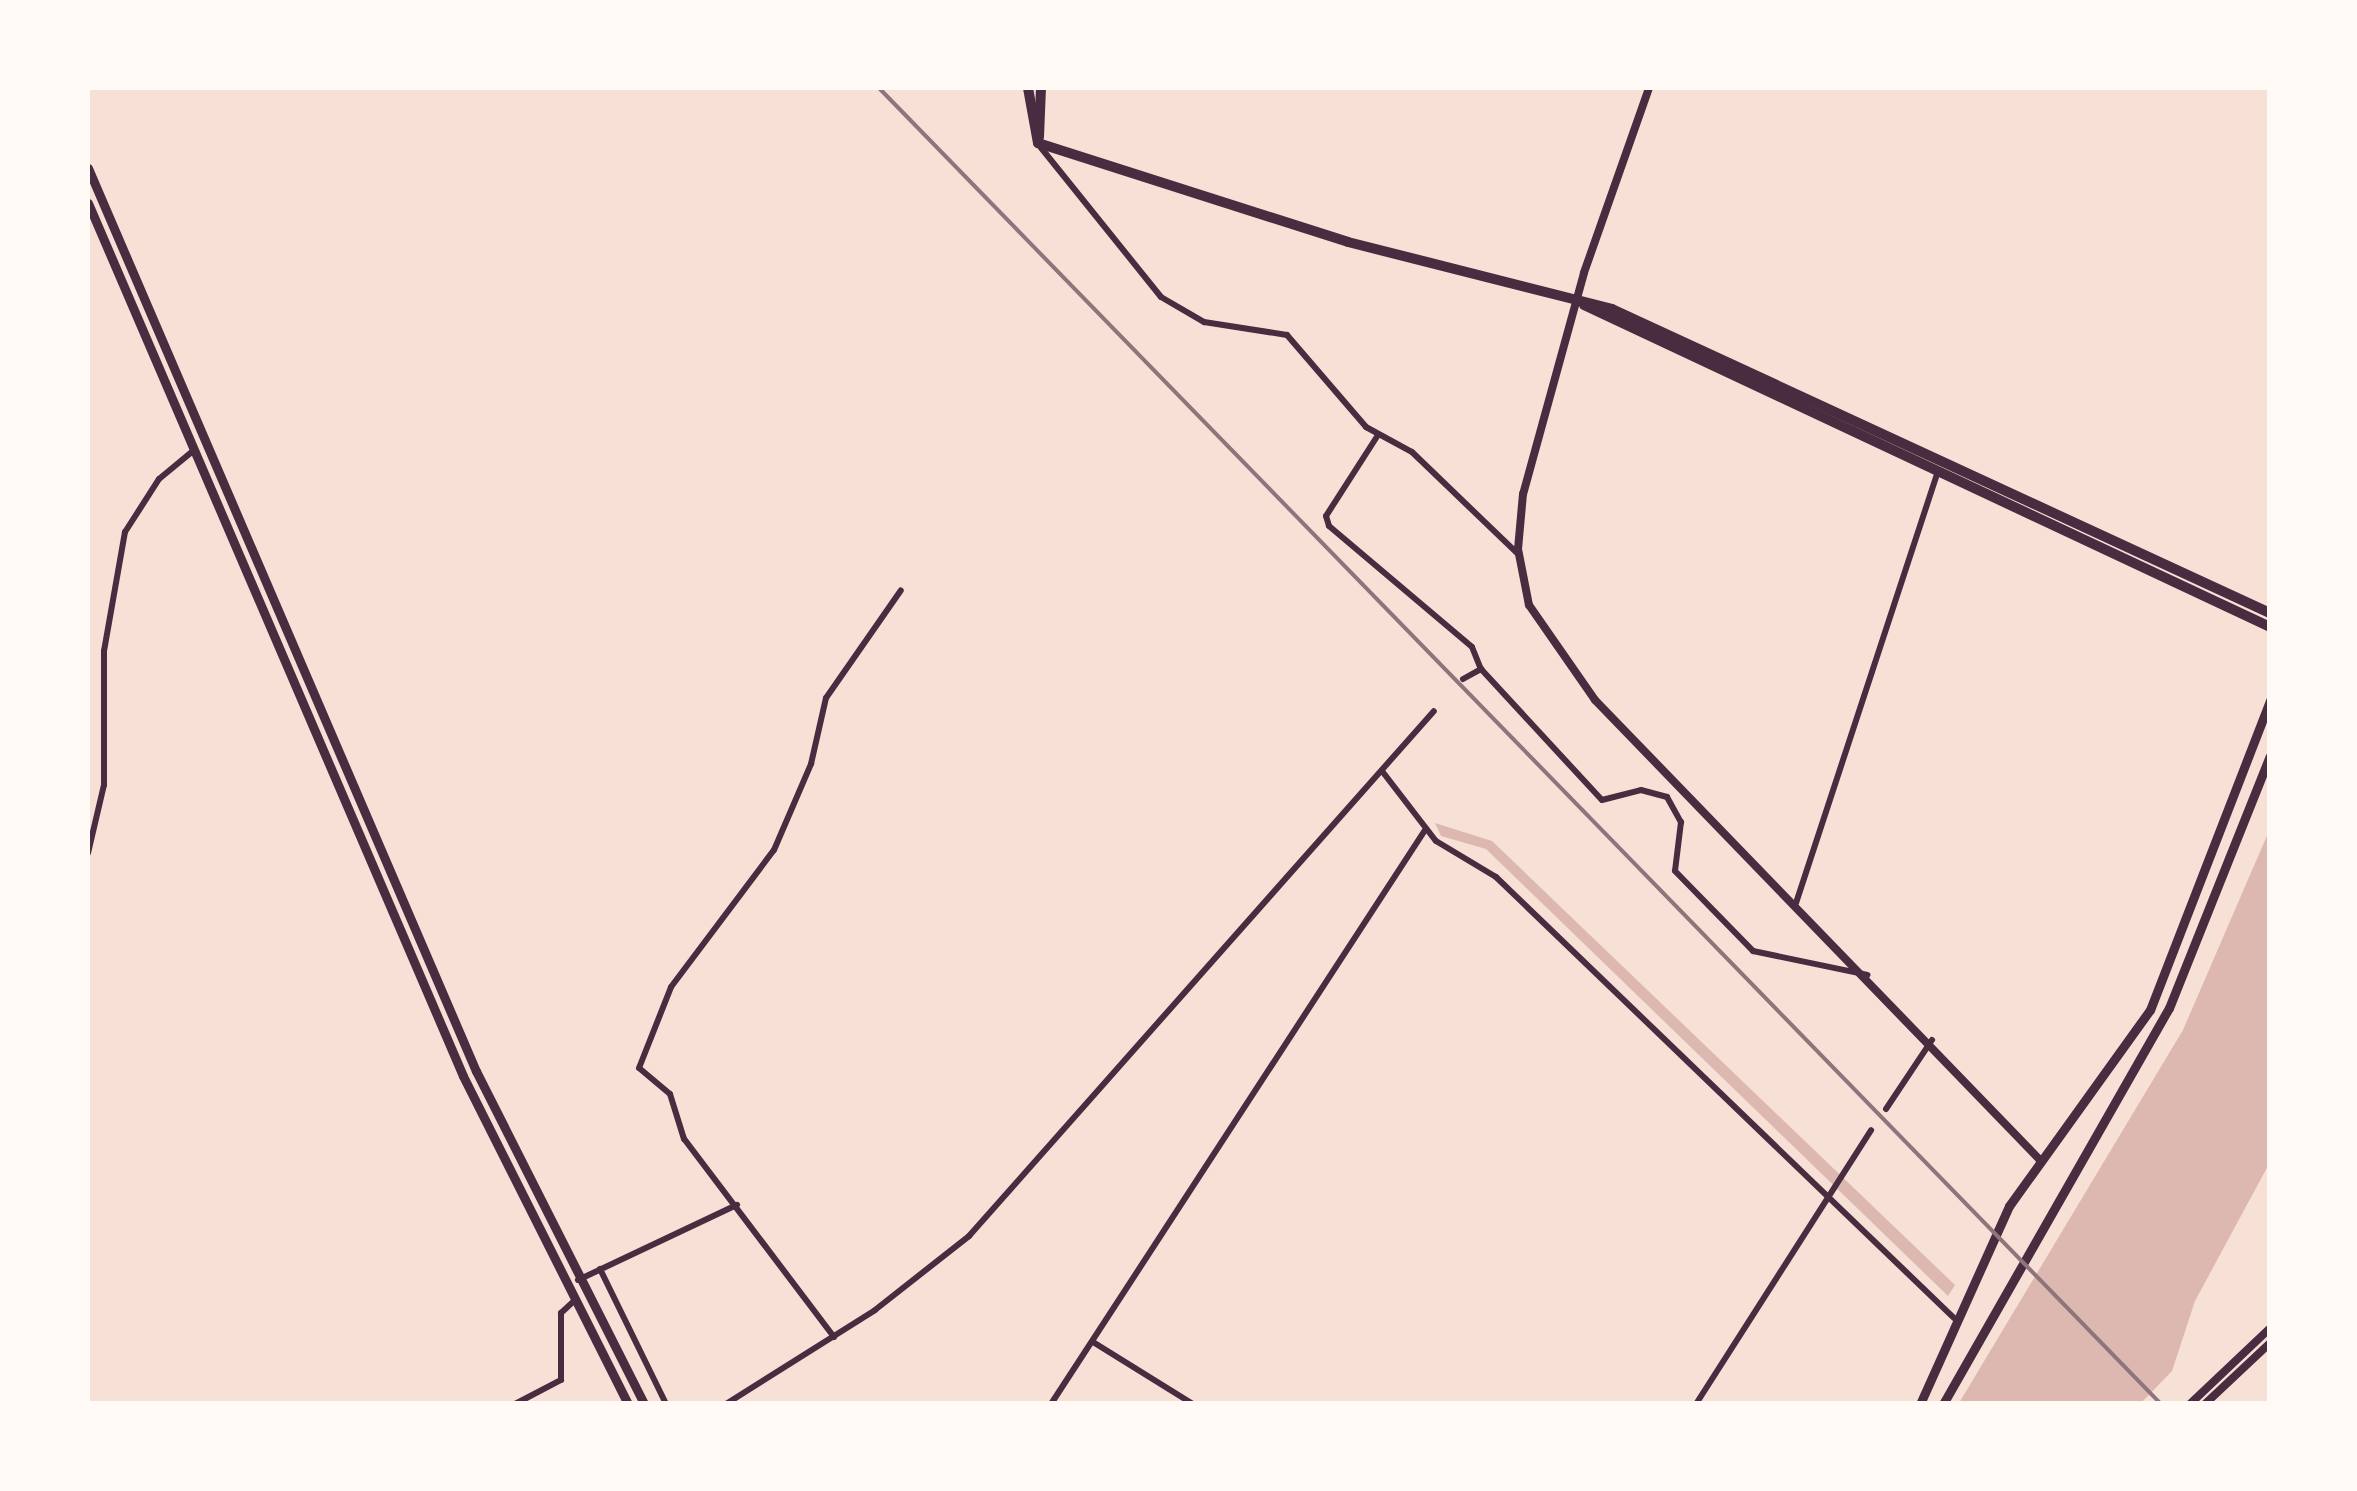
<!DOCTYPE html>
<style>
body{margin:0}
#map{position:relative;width:2357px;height:1491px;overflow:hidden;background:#f7e1d7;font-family:Figtree,sans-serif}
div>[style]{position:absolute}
.water>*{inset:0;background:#dcb8b0}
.minor>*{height:6px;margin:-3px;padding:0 3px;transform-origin:3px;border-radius:3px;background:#4a2c40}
.tertiary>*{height:8px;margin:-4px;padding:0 4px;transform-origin:4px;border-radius:4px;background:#4a2c40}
.secondary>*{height:9px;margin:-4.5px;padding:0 4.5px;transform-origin:4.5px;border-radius:4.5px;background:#4a2c40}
.primary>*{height:10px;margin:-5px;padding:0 5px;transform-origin:5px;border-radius:5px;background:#4a2c40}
.rail>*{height:4px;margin:-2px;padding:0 2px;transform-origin:2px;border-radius:2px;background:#8f747c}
span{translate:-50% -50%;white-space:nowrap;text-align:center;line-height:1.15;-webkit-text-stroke:10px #fffaf5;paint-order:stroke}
.frame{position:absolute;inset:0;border:90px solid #fffaf5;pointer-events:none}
</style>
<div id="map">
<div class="water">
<i style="clip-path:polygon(1435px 823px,1492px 841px,1955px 1285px,1948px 1296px,1486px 849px,1441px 836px)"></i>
<i style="clip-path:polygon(2269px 831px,2269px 1164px,2195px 1301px,2172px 1371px,2141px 1403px,1959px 1403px,2183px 1030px)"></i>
</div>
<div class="minor">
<i style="left:1038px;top:144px;width:196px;rotate:51.2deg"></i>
<i style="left:1161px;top:297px;width:50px;rotate:30.2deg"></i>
<i style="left:1204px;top:322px;width:84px;rotate:8.9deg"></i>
<i style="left:1287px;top:335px;width:121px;rotate:49.3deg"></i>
<i style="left:1366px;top:427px;width:52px;rotate:28.5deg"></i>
<i style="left:1412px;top:452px;width:147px;rotate:43.9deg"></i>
<i style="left:1378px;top:435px;width:96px;rotate:122.7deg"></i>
<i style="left:1326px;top:516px;width:10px;rotate:73deg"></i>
<i style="left:1329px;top:526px;width:187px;rotate:40.2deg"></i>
<i style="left:1472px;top:647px;width:24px;rotate:68deg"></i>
<i style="left:1481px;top:669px;width:178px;rotate:47.3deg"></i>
<i style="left:1602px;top:800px;width:40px;rotate:-14.4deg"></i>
<i style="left:1641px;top:790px;width:27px;rotate:15deg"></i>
<i style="left:1667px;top:797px;width:29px;rotate:61deg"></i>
<i style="left:1681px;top:822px;width:49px;rotate:97deg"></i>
<i style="left:1675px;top:871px;width:112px;rotate:45.7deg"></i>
<i style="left:1753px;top:951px;width:117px;rotate:11.8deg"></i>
<i style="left:1463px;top:679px;width:21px;rotate:-29deg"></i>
<i style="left:1382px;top:771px;width:88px;rotate:52.4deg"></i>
<i style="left:1436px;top:841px;width:70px;rotate:31deg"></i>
<i style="left:1496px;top:877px;width:636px;rotate:43.92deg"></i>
<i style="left:88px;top:853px;width:70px;rotate:-76.8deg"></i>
<i style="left:104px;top:785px;width:134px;rotate:-90deg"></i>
<i style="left:104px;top:651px;width:121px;rotate:-80deg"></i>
<i style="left:125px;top:532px;width:63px;rotate:-57.3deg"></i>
<i style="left:159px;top:479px;width:45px;rotate:-39.6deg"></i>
<i style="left:1796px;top:903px;width:452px;rotate:-71.8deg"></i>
<i style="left:1886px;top:1109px;width:83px;rotate:-56.3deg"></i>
<i style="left:600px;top:1269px;width:150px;rotate:63.9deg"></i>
<i style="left:578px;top:1280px;width:176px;rotate:-25.3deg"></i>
<i style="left:834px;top:1337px;width:248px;rotate:-127.1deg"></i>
<i style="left:684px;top:1139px;width:47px;rotate:-107.3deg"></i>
<i style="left:670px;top:1094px;width:40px;rotate:-140deg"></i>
<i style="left:639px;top:1068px;width:87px;rotate:-68.4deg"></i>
<i style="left:671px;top:987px;width:171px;rotate:-53.1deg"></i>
<i style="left:774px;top:850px;width:94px;rotate:-66.7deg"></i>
<i style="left:811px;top:764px;width:68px;rotate:-77.2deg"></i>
<i style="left:826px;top:698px;width:131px;rotate:-55.2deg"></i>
<i style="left:1093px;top:1342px;width:118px;rotate:31.8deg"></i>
<i style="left:515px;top:1404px;width:52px;rotate:-27.6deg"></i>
<i style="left:561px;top:1380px;width:67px;rotate:-90deg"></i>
<i style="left:561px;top:1313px;width:16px;rotate:-43deg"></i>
<i style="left:726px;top:1404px;width:176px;rotate:-32.2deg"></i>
<i style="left:875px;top:1310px;width:120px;rotate:-38.2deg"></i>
<i style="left:969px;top:1236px;width:701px;rotate:-48.47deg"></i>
<i style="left:1051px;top:1404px;width:685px;rotate:-56.91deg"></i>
<i style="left:1696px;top:1404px;width:325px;rotate:-57.4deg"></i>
</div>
<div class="tertiary">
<i style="left:1649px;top:88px;width:196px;rotate:109.4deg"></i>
<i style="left:1584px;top:273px;width:229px;rotate:105.4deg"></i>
<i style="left:1523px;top:494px;width:55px;rotate:95.2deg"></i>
<i style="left:1518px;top:549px;width:57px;rotate:78.9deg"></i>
<i style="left:1529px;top:605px;width:116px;rotate:55.2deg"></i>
<i style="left:1595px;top:700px;width:640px;rotate:45.95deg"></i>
<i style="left:2190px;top:1404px;width:110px;rotate:-43.5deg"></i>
<i style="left:2205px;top:1404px;width:89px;rotate:-43.2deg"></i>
</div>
<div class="secondary">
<i style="left:88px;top:168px;width:983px;rotate:66.75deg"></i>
<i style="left:476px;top:1071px;width:373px;rotate:63.2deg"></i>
<i style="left:88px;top:203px;width:950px;rotate:66.75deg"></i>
<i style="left:463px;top:1076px;width:367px;rotate:63.3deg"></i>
<i style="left:1920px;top:1404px;width:217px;rotate:-65.8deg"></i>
<i style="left:2009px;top:1206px;width:241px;rotate:-54.3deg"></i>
<i style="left:2150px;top:1010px;width:332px;rotate:-68.8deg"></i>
<i style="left:1943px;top:1404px;width:456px;rotate:-60.3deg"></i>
<i style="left:2169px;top:1008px;width:271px;rotate:-68.2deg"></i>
</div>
<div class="primary">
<i style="left:1028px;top:88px;width:56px;rotate:79.7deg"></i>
<i style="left:1039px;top:137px;width:49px;rotate:-87.7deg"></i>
<i style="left:1038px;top:143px;width:325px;rotate:17.7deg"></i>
<i style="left:1348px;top:242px;width:272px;rotate:14.2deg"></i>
<i style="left:1612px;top:309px;width:725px;rotate:24.8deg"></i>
<i style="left:1584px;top:305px;width:758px;rotate:25.14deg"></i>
</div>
<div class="rail">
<i style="left:879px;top:88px;width:1837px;rotate:45.75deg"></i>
</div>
<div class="frame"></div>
</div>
